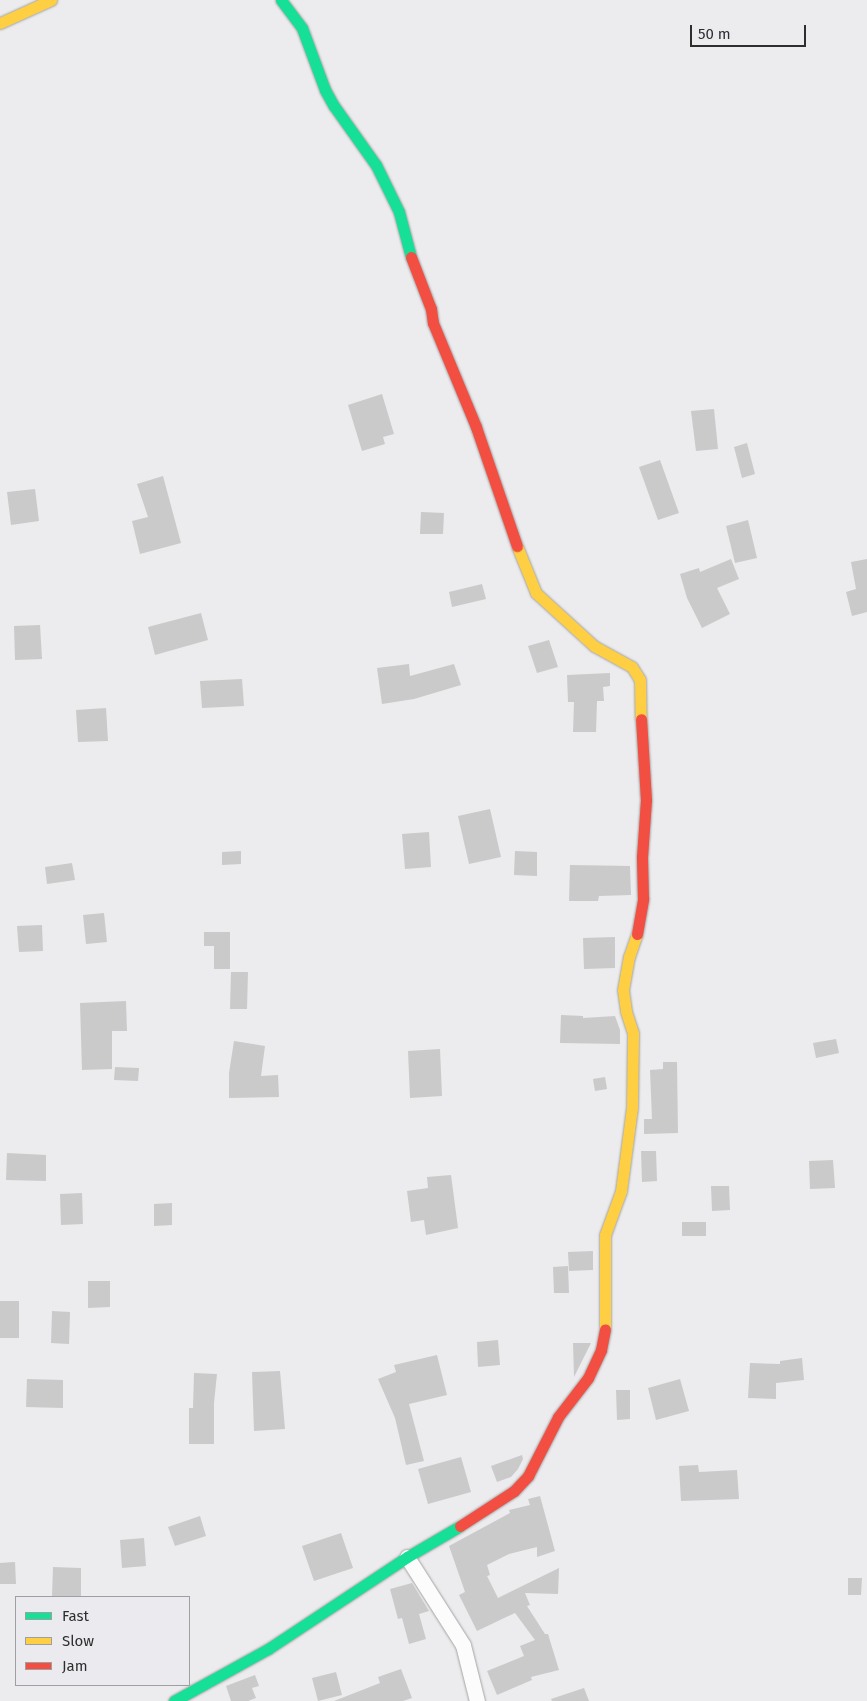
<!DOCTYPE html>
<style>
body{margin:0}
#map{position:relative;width:867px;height:1701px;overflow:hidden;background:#ecebed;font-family:"Fira Sans",sans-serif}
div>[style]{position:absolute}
.building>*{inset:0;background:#cacacb}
.roads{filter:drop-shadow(0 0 1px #a4a4a5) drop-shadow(0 0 1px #a4a4a5)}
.street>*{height:15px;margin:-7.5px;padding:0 7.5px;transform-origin:7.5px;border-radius:7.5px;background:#fcfcfc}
.fast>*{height:11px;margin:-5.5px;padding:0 5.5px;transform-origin:5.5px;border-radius:5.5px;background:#16e098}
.slow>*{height:11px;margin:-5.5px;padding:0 5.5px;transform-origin:5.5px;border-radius:5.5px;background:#ffcf43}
.jam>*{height:11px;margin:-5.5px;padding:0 5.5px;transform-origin:5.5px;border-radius:5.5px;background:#f24e42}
span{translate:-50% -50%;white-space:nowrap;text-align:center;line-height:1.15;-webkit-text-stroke:5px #ebeaee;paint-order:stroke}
.legend{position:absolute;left:15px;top:1596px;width:175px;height:90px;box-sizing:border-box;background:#ebeaee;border:1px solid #9f9fa2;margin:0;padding:6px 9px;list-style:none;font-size:15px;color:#2e2e2f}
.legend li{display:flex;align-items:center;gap:10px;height:25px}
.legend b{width:25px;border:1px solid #9f9fa2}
.scale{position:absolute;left:690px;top:25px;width:116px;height:22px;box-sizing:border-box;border:2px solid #2e2e2f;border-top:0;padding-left:6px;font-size:15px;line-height:18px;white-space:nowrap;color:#2e2e2f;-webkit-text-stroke:4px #ebeaee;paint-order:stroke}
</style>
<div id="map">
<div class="building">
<i style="clip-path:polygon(382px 394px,394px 434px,383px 437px,385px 444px,362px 451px,348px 405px)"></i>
<i style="clip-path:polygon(714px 409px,718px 449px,696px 451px,691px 411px)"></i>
<i style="clip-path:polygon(747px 443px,755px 474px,742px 478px,734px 447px)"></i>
<i style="clip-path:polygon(660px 460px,679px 513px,658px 520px,639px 467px)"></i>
<i style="clip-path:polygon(163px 476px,181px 543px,140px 554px,132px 521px,148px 517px,137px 484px)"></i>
<i style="clip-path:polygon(35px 489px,39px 521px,11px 525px,7px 492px)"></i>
<i style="clip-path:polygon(421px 512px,444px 513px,443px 534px,420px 534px)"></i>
<i style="clip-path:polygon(748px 520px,757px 558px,735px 563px,726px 526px)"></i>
<i style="clip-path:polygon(731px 559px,739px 579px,717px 588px,730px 614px,702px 628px,687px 598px,680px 574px,699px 568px,700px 572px)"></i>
<i style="clip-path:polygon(867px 559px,867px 612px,852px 616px,846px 592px,856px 589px,851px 562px)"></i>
<i style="clip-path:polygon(482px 584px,486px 599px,452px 607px,449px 592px)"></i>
<i style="clip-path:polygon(201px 613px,208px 640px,155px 655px,148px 627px)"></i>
<i style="clip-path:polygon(40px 625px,42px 659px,15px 660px,14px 626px)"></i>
<i style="clip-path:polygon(549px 640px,558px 667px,537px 673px,528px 646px)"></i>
<i style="clip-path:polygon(409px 664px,410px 676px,454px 664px,461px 685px,414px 699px,382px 704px,377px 668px)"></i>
<i style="clip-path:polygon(610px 673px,610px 686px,603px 687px,604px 701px,597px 701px,596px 732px,573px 732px,574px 702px,568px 702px,567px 675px)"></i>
<i style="clip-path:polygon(242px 679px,244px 706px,202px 708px,200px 681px)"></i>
<i style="clip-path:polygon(106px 708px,108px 741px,78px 742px,76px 710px)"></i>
<i style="clip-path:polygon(490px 809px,501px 857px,469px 864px,458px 816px)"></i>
<i style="clip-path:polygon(429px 832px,431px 867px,405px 869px,402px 834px)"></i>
<i style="clip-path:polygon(241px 851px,241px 864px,222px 865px,222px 852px)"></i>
<i style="clip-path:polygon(515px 851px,537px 852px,537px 876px,514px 875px)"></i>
<i style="clip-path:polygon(72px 863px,75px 880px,47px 884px,45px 867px)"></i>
<i style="clip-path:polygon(570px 865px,630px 866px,631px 895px,599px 896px,598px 901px,569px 901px)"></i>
<i style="clip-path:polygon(104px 913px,107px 942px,86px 944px,83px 915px)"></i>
<i style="clip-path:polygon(42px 925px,43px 951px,19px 952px,17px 926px)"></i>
<i style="clip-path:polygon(204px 932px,230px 932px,230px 969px,214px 969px,214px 946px,204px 946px)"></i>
<i style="clip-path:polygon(615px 937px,615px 968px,584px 969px,583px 938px)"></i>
<i style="clip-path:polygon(231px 972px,248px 972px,247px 1009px,230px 1009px)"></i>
<i style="clip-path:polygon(126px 1001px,127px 1031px,112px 1031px,112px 1069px,82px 1070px,80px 1003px)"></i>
<i style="clip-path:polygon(561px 1015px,583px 1016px,583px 1018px,615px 1016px,620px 1030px,620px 1044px,560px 1043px)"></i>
<i style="clip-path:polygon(836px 1039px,839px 1053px,816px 1058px,813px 1043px)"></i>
<i style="clip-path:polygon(234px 1041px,265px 1046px,261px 1076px,278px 1075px,279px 1097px,229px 1098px,229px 1073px)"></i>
<i style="clip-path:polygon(440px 1049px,442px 1096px,410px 1098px,408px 1051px)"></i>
<i style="clip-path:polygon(663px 1062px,677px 1062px,678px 1133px,644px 1134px,644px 1119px,652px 1119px,650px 1070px,663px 1069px)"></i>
<i style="clip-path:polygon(115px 1067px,139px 1068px,138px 1081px,114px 1080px)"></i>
<i style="clip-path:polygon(605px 1077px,607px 1089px,595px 1091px,593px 1079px)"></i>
<i style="clip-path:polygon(641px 1151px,656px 1151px,657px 1181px,642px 1182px)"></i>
<i style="clip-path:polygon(7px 1153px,46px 1155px,46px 1181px,6px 1180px)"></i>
<i style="clip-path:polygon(833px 1160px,835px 1188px,810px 1189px,809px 1161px)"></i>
<i style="clip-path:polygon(451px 1175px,458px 1228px,426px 1235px,424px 1220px,411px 1222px,407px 1191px,428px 1188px,427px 1177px)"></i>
<i style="clip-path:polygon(711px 1186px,729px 1186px,730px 1210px,712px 1211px)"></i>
<i style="clip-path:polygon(82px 1193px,83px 1224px,61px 1225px,60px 1194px)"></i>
<i style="clip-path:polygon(172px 1203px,172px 1225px,154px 1226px,154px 1204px)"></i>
<i style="clip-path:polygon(682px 1222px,706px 1222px,706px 1236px,682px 1236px)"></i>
<i style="clip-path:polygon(593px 1251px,593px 1270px,569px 1271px,568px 1252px)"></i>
<i style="clip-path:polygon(568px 1266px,569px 1293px,554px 1293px,553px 1267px)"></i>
<i style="clip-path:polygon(88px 1281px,110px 1281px,110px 1307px,88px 1308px)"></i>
<i style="clip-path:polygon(0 1301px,19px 1301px,19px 1338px,0 1338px)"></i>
<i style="clip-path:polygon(52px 1311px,70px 1312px,69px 1344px,51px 1343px)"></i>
<i style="clip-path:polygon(498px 1340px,500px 1365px,478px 1367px,477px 1342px)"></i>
<i style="clip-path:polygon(573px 1343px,591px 1343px,574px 1377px)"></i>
<i style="clip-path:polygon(437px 1355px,447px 1395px,409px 1404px,424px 1461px,406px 1465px,395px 1418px,378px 1379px,396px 1372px,394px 1365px)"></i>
<i style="clip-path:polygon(802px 1358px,804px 1380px,776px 1383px,776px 1399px,748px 1398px,750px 1363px,780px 1364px,780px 1361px)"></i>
<i style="clip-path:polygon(280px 1371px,285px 1429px,254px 1431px,252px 1372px)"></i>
<i style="clip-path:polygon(194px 1373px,217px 1374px,214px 1403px,214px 1444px,189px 1444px,189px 1408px,193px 1408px)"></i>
<i style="clip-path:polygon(27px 1379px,63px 1380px,63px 1408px,26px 1407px)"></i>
<i style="clip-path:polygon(680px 1379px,689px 1411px,656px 1420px,648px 1388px)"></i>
<i style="clip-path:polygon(616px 1390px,630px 1390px,630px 1419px,617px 1420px)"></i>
<i style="clip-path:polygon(522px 1455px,523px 1459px,518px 1469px,511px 1477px,497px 1482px,491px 1466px)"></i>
<i style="clip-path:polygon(461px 1457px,471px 1492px,428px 1504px,418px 1469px)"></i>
<i style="clip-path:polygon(698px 1465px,699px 1472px,737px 1470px,739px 1499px,681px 1501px,679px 1466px)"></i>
<i style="clip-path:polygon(540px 1496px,555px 1551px,537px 1557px,537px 1547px,509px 1554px,487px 1565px,490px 1575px,487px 1576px,498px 1598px,559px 1568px,558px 1594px,525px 1593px,530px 1605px,527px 1606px,545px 1634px,548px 1634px,559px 1670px,531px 1677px,532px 1680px,497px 1695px,487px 1671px,524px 1656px,520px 1646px,535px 1640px,515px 1613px,477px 1631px,459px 1595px,465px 1592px,449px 1546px,510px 1513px,509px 1510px,530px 1505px,528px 1499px)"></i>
<i style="clip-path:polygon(200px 1516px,206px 1536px,175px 1546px,168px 1527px)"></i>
<i style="clip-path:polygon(341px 1533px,353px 1568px,314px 1581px,302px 1546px)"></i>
<i style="clip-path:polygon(144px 1538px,146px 1566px,122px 1568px,120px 1540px)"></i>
<i style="clip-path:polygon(15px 1562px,16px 1584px,0 1584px,0 1563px)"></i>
<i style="clip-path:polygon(53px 1567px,81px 1568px,81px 1597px,52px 1596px)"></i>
<i style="clip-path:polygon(848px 1578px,862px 1578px,861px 1595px,848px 1595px)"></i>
<i style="clip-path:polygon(412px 1583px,429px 1611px,419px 1614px,426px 1639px,409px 1644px,402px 1618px,398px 1619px,390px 1589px)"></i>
<i style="clip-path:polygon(401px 1669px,412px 1698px,403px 1701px,334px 1701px,380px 1683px,378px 1677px)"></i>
<i style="clip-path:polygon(336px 1672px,342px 1695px,318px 1701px,312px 1678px)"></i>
<i style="clip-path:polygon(255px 1675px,259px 1686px,252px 1688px,256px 1698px,248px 1701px,231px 1701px,226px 1686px)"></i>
<i style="clip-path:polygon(584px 1688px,589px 1701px,552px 1701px,551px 1699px)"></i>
</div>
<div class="roads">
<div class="street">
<i style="left:407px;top:1557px;width:104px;rotate:57.5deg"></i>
<i style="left:463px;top:1645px;width:58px;rotate:76deg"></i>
</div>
<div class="fast">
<i style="left:281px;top:0;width:35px;rotate:53deg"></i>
<i style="left:302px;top:28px;width:66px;rotate:69.6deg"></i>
<i style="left:325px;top:90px;width:18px;rotate:61deg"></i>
<i style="left:334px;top:106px;width:72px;rotate:54.6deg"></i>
<i style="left:376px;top:165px;width:52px;rotate:63.9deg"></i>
<i style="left:399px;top:212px;width:47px;rotate:75.1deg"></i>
<i style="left:174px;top:1701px;width:107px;rotate:-29deg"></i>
<i style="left:268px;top:1649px;width:167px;rotate:-33.5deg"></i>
<i style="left:407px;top:1557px;width:61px;rotate:-30.3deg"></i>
</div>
<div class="slow">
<i style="left:0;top:23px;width:56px;rotate:-24.3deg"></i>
<i style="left:517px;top:546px;width:51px;rotate:68deg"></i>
<i style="left:536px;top:593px;width:79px;rotate:42.4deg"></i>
<i style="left:594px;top:646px;width:43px;rotate:28.9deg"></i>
<i style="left:632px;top:667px;width:15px;rotate:58deg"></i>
<i style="left:640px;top:680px;width:39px;rotate:89deg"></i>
<i style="left:605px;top:1329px;width:94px;rotate:-90deg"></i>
<i style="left:605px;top:1235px;width:47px;rotate:-70deg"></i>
<i style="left:621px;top:1191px;width:84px;rotate:-82.5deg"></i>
<i style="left:632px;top:1108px;width:75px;rotate:-89.2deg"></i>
<i style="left:633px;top:1033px;width:23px;rotate:-108deg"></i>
<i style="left:626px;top:1011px;width:21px;rotate:-98deg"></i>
<i style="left:623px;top:990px;width:34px;rotate:-80deg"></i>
<i style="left:629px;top:957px;width:24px;rotate:-71deg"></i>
</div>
<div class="jam">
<i style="left:411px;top:257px;width:56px;rotate:69deg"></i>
<i style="left:431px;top:309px;width:14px;rotate:82deg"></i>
<i style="left:433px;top:323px;width:113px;rotate:67.5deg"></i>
<i style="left:476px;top:427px;width:126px;rotate:71deg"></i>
<i style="left:637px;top:934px;width:36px;rotate:-80deg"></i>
<i style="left:643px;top:899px;width:42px;rotate:-91.4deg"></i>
<i style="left:642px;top:857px;width:57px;rotate:-86deg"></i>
<i style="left:646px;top:800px;width:81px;rotate:-93.5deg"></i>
<i style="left:460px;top:1526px;width:64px;rotate:-32.9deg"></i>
<i style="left:514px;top:1491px;width:21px;rotate:-47deg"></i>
<i style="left:528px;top:1476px;width:66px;rotate:-63deg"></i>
<i style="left:558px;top:1417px;width:49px;rotate:-52.4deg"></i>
<i style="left:588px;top:1378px;width:31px;rotate:-65deg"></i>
<i style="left:601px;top:1350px;width:21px;rotate:-79deg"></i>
</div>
</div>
<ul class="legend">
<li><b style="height:6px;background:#16e098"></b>Fast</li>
<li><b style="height:6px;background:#ffcf43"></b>Slow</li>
<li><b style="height:6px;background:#f24e42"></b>Jam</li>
</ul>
<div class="scale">50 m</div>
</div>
